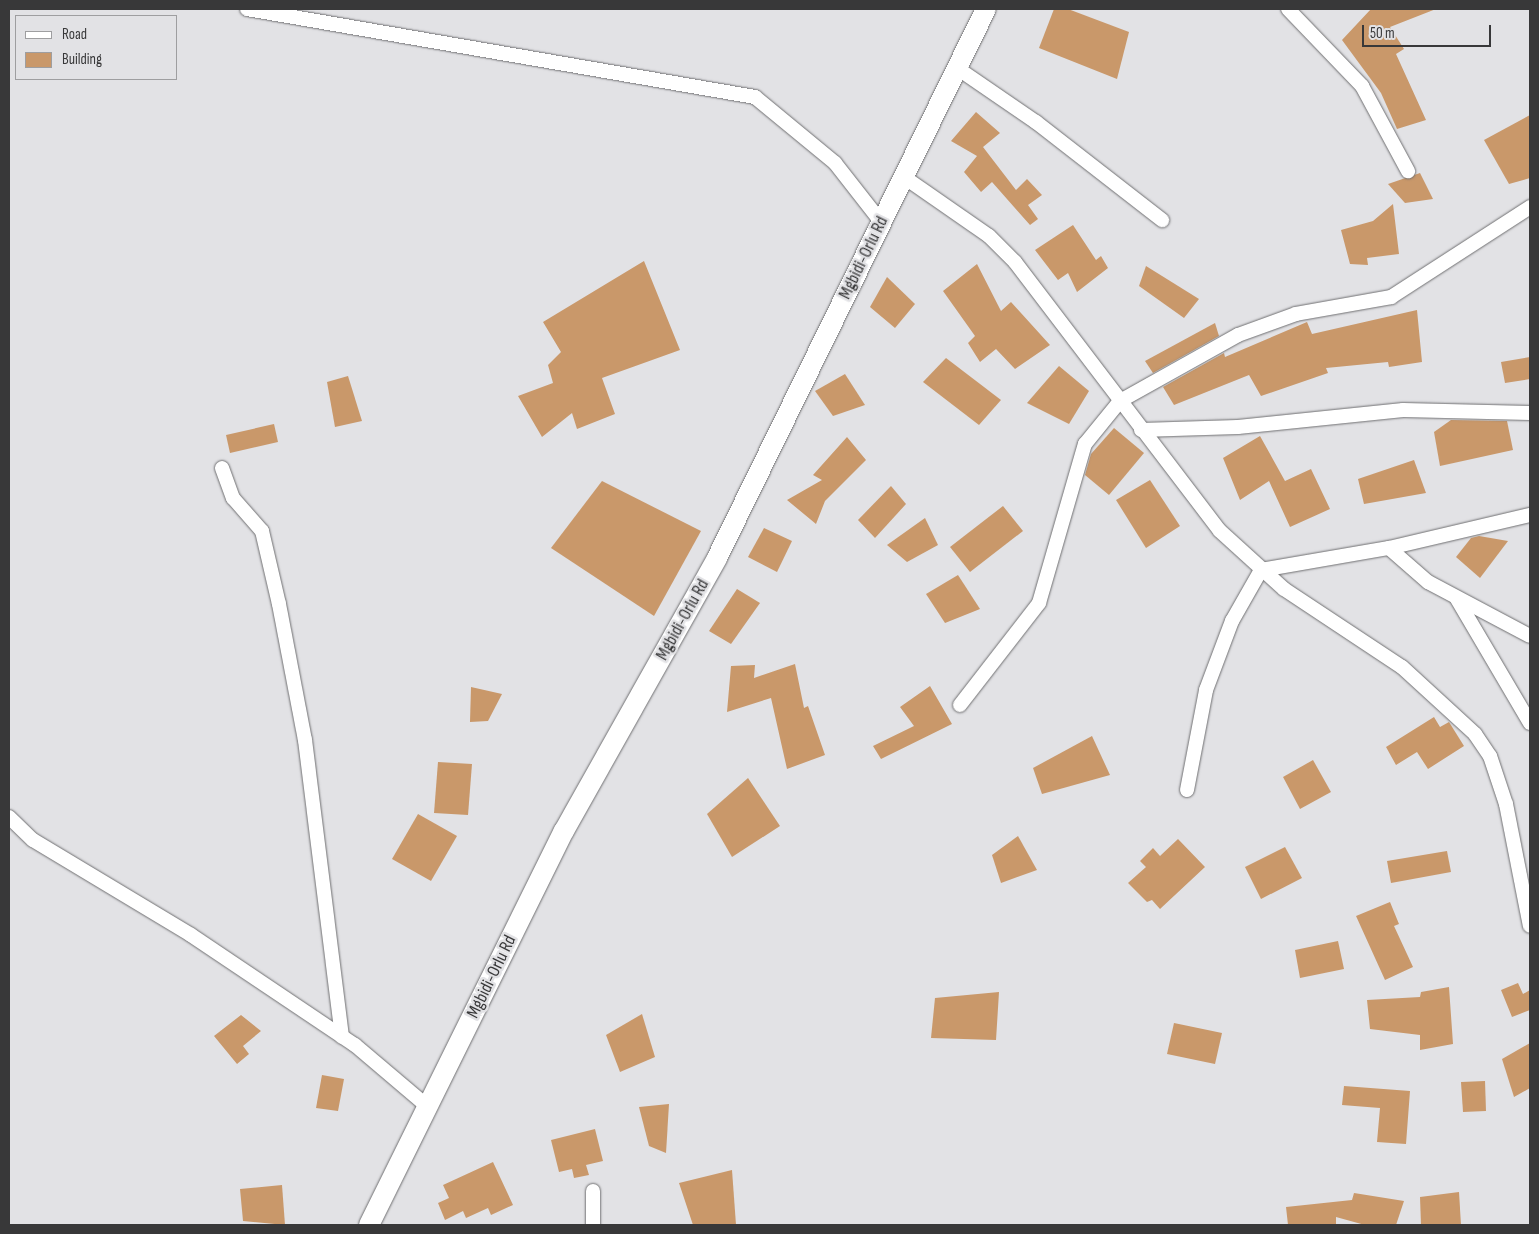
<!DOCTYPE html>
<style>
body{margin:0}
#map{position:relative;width:1539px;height:1234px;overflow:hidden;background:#e2e2e5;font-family:"Sofia Sans Condensed",sans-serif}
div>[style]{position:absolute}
.building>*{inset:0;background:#c9986a}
.roads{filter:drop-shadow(0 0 1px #6f6f71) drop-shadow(0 0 1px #6f6f71)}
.minor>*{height:14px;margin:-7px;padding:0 7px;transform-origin:7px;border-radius:7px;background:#fff}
.secondary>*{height:20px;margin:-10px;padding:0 10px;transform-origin:10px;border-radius:10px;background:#fff}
span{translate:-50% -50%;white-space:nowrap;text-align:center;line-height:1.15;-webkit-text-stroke:5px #e2e2e5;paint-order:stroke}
.street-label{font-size:18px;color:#383839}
.frame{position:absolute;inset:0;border:10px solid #383839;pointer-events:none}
.legend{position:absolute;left:15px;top:15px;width:162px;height:65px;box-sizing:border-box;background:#e2e2e5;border:1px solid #9e9ea0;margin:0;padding:6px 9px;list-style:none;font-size:15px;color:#383839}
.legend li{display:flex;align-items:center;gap:10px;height:25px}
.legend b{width:25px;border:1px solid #9e9ea0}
.scale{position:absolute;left:1362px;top:25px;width:129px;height:22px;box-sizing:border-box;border:2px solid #383839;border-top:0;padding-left:6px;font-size:15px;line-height:18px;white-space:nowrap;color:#383839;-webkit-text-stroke:4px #e2e2e5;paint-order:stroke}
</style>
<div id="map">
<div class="building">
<i style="clip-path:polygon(1054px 9px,1068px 9px,1129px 32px,1117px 79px,1039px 48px)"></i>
<i style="clip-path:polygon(1371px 9px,1436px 9px,1390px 27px,1404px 49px,1396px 54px,1426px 120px,1397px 129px,1381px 93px,1342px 40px)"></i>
<i style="clip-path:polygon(976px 112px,1000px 133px,983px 147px,1016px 190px,1027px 179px,1042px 195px,1028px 205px,1038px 219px,1030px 225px,992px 182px,981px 192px,964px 172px,977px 156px,951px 141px)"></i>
<i style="clip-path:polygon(1530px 115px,1530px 178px,1509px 184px,1484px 140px)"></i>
<i style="clip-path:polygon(1420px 173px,1433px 199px,1405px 203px,1388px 184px)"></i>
<i style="clip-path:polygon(1393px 204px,1399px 254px,1367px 258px,1368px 265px,1350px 264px,1341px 230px,1373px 221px)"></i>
<i style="clip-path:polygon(1073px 225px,1096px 260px,1101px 256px,1108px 268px,1077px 292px,1068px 273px,1058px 280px,1035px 250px)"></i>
<i style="clip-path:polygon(644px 261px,680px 350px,602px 378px,615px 414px,577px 429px,572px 413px,542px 437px,518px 396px,553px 383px,548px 365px,561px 352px,543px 322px)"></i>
<i style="clip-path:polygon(977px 264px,1001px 311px,1011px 302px,1050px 345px,1015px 369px,996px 349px,980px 362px,968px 343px,975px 336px,943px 291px)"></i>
<i style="clip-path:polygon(1146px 266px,1199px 299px,1184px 318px,1139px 286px)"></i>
<i style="clip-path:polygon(887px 277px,915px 304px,895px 328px,870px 307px)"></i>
<i style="clip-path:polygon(1417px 310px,1422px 362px,1389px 367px,1388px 362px,1326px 368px,1328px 373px,1261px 396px,1249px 375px,1174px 405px,1163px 387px,1224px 353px,1225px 357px,1307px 322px,1312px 334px)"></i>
<i style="clip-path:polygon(1215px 323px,1219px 336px,1153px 373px,1145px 361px)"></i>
<i style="clip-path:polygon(1530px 357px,1530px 379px,1505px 383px,1501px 362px)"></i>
<i style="clip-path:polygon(946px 358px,1001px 400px,979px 425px,923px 382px)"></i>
<i style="clip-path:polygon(1059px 366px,1089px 391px,1069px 424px,1027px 403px)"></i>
<i style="clip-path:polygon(845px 374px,865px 405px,833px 416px,815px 391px)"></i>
<i style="clip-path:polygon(348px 376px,362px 421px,335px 427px,327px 382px)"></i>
<i style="clip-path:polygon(1451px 420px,1507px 421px,1513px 450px,1440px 466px,1434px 432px)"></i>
<i style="clip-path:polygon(274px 424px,278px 442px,230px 453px,226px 435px)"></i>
<i style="clip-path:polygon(1114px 428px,1144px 453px,1109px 495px,1085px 475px,1091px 454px)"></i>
<i style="clip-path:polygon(1260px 436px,1285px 481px,1311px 469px,1330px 509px,1290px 527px,1269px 481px,1240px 500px,1223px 458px)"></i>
<i style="clip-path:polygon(847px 437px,866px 460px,825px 501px,816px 524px,787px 500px,822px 480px,813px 475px)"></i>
<i style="clip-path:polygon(1414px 460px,1426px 493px,1364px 504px,1358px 479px)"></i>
<i style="clip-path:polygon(1150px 480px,1180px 526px,1146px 548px,1116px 500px)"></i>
<i style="clip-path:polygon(602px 481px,701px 531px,654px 616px,551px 548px)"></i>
<i style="clip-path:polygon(891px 486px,906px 504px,875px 538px,858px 520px)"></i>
<i style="clip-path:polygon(1003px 506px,1023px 531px,970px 572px,950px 547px)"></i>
<i style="clip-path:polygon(925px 518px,938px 545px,907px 562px,887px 545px)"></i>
<i style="clip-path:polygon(764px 528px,792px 541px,777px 572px,748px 557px)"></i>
<i style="clip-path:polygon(1479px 536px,1508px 541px,1480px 578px,1456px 557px,1471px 538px)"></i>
<i style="clip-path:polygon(958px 575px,980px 609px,945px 623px,926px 594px)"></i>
<i style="clip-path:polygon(737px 589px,760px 603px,731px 644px,709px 631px)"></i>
<i style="clip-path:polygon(795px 664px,804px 708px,808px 706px,825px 755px,787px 769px,771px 698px,727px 712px,731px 666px,755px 665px,754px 678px)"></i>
<i style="clip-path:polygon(930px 686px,952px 724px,881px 759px,873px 746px,914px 726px,900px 707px)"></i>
<i style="clip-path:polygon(471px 687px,502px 694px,488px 721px,470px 722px)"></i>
<i style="clip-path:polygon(1434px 717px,1440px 727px,1449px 722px,1464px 746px,1428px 769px,1417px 752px,1396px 765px,1386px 747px)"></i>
<i style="clip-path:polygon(1092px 736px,1110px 775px,1042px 794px,1033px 768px)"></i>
<i style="clip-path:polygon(1313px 760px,1331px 792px,1300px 809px,1283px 777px)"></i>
<i style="clip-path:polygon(438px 762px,472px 764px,468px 815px,434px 813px)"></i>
<i style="clip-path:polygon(748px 778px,780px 826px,732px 857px,707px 814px)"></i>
<i style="clip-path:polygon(418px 814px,457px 836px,431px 881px,392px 859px)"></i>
<i style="clip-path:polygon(1018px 836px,1037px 870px,1001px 883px,992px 855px)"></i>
<i style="clip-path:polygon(1178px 839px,1205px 867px,1160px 909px,1152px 900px,1147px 902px,1128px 883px,1146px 867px,1140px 861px,1153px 848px,1160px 856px)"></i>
<i style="clip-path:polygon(1285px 847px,1302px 878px,1261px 899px,1245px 867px)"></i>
<i style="clip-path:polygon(1447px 851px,1451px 872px,1391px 883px,1387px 861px)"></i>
<i style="clip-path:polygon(1390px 902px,1399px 924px,1394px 926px,1413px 967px,1385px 980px,1356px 916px)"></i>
<i style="clip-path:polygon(1338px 941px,1344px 969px,1300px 978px,1295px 950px)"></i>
<i style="clip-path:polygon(1518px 983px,1523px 994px,1530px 990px,1530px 1010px,1512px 1017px,1501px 990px)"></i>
<i style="clip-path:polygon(1449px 987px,1453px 1044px,1420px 1050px,1420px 1035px,1370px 1029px,1367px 1000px,1420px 997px,1421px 992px)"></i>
<i style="clip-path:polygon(999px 992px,996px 1040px,931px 1038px,935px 998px)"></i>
<i style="clip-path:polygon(642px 1014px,655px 1057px,620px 1072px,606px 1035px)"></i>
<i style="clip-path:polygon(241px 1015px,261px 1031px,243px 1046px,249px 1054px,237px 1064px,214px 1036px)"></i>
<i style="clip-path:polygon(1174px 1023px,1222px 1033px,1215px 1064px,1167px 1054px)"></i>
<i style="clip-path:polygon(1530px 1043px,1530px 1088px,1514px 1097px,1502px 1059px)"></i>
<i style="clip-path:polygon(322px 1075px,344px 1079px,338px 1111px,316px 1108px)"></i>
<i style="clip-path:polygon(1485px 1081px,1486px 1111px,1463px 1112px,1461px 1082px)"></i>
<i style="clip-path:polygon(1344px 1086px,1410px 1091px,1406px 1144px,1377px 1142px,1380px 1108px,1342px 1105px)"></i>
<i style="clip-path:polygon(669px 1104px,666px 1153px,649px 1146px,639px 1107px)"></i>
<i style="clip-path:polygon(595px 1129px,603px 1161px,586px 1165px,589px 1175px,574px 1178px,572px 1169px,559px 1172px,551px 1140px)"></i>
<i style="clip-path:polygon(493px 1162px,513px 1205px,491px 1215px,488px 1208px,466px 1218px,463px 1211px,445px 1220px,438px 1203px,449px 1198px,443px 1185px)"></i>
<i style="clip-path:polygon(732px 1170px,736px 1225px,693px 1225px,679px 1183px)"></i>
<i style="clip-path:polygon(282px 1185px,285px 1225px,243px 1221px,240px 1189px)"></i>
<i style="clip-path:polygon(1459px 1192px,1461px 1225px,1421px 1225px,1420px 1197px)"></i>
<i style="clip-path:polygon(1354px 1193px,1404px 1201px,1396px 1225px,1365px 1225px,1336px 1217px,1336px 1225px,1288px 1225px,1286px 1207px,1352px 1200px)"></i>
</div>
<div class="roads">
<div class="minor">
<i style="left:247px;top:9px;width:516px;rotate:9.83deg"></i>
<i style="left:755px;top:97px;width:104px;rotate:39.5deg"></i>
<i style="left:835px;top:163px;width:76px;rotate:51.9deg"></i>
<i style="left:1288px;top:9px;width:107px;rotate:46.1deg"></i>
<i style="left:1362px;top:86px;width:97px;rotate:61.6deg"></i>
<i style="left:957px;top:68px;width:96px;rotate:34.4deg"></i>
<i style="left:1036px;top:122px;width:160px;rotate:37.9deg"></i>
<i style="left:904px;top:177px;width:103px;rotate:34.8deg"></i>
<i style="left:989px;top:236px;width:37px;rotate:45deg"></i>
<i style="left:1015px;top:262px;width:338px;rotate:52.7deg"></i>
<i style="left:1220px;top:531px;width:86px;rotate:42.2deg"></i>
<i style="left:1284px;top:589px;width:141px;rotate:33.5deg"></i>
<i style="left:1402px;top:667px;width:99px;rotate:42.5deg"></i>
<i style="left:1475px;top:734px;width:27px;rotate:56deg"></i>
<i style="left:1490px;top:756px;width:51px;rotate:71.6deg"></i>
<i style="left:1506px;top:804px;width:124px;rotate:78.9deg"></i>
<i style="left:1141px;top:430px;width:97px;rotate:-1.8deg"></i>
<i style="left:1238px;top:427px;width:166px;rotate:-5.9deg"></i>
<i style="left:1403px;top:410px;width:127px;rotate:1.4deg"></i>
<i style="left:222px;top:468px;width:32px;rotate:70deg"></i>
<i style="left:233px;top:498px;width:44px;rotate:48.7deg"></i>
<i style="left:262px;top:531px;width:75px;rotate:76.9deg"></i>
<i style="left:279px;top:604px;width:138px;rotate:79.2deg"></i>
<i style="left:305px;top:740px;width:299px;rotate:82.9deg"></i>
<i style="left:1389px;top:548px;width:52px;rotate:41.1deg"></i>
<i style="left:1428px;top:582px;width:115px;rotate:27.9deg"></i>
<i style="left:1457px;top:599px;width:144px;rotate:59.5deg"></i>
<i style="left:960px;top:705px;width:129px;rotate:-52.2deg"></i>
<i style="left:1039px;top:603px;width:166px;rotate:-73.9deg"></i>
<i style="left:1085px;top:444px;width:55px;rotate:-50.9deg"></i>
<i style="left:1120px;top:401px;width:135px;rotate:-29.2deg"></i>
<i style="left:1238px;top:335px;width:62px;rotate:-19.9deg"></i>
<i style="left:1296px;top:314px;width:97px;rotate:-10.1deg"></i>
<i style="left:1391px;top:297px;width:166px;rotate:-32.9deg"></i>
<i style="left:1187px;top:790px;width:102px;rotate:-79.2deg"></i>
<i style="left:1206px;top:690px;width:74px;rotate:-69.4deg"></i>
<i style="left:1232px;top:621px;width:59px;rotate:-60.4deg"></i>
<i style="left:1261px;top:570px;width:130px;rotate:-9.8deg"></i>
<i style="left:1389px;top:548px;width:145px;rotate:-13.2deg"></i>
<i style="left:9px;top:817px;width:33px;rotate:44deg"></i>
<i style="left:33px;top:840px;width:184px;rotate:31deg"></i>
<i style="left:191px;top:935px;width:197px;rotate:33.9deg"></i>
<i style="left:355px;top:1045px;width:96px;rotate:40.3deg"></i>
<i style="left:593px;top:1225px;width:34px;rotate:-90deg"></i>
</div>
<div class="secondary">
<i style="left:369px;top:1225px;width:440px;rotate:-63.7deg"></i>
<i style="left:564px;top:831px;width:313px;rotate:-60.7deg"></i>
<i style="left:717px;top:558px;width:611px;rotate:-63.9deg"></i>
</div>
</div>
<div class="street-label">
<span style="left:864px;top:258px;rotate:-64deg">Mgbidi-Orlu Rd</span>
<span style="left:683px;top:620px;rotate:-61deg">Mgbidi-Orlu Rd</span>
<span style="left:492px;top:977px;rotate:-64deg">Mgbidi-Orlu Rd</span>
</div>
<div class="frame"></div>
<ul class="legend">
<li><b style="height:6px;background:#fff"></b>Road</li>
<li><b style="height:14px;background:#c9986a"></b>Building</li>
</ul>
<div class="scale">50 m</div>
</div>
